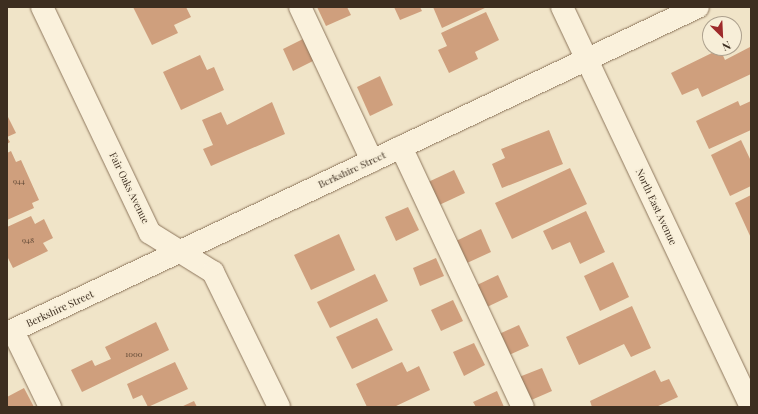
<!DOCTYPE html>
<style>
body{margin:0}
#map{position:relative;width:758px;height:414px;overflow:hidden;background:#f0e4c8;font-family:"Playfair Display",serif}
div>[style]{position:absolute}
.building>*{inset:0;background:#cf9f7d}
.roads{filter:drop-shadow(0 0 1px #8d765c) drop-shadow(0 0 1px #8d765c)}
.minor>*{height:22px;margin:-11px;padding:0 11px;transform-origin:11px;border-radius:11px;background:#faf1dc}
span{translate:-50% -50%;white-space:nowrap;text-align:center;line-height:1.15;-webkit-text-stroke:3px #f7eed8;paint-order:stroke}
.number-label{font-size:8px;color:#624a37}
.number-label span{-webkit-text-stroke-width:0}
.street-label{font-size:10px;color:#3d2e20}
.frame{position:absolute;inset:0;border:8px solid #3d2e20;pointer-events:none}
.north{position:absolute;left:702px;top:16px;width:40px;height:40px;box-sizing:border-box;background:#f7eed8;border:1px solid #ada18e;border-radius:50%;rotate:156deg;font-size:11px;font-weight:700;line-height:16px;text-align:center;color:#3d2e20}
.north::after{content:'';display:block;margin:auto;width:14px;height:18px;background:#9e2a2b;clip-path:polygon(50% 0,100% 100%,50% 72%,0 100%)}
</style>
<div id="map">
<div class="building">
<i style="clip-path:polygon(133px 7px,186px 7px,191px 17px,174px 25px,178px 33px,152px 45px)"></i>
<i style="clip-path:polygon(317px 7px,347px 7px,351px 15px,326px 26px)"></i>
<i style="clip-path:polygon(394px 7px,420px 7px,422px 11px,400px 20px)"></i>
<i style="clip-path:polygon(433px 7px,487px 7px,442px 28px)"></i>
<i style="clip-path:polygon(486px 12px,499px 40px,475px 52px,478px 59px,449px 73px,438px 50px,447px 46px,441px 33px)"></i>
<i style="clip-path:polygon(305px 38px,315px 60px,293px 71px,283px 49px)"></i>
<i style="clip-path:polygon(750px 47px,751px 74px,702px 97px,698px 88px,682px 95px,671px 73px,720px 49px,725px 60px)"></i>
<i style="clip-path:polygon(200px 55px,207px 70px,214px 67px,224px 90px,181px 110px,163px 72px)"></i>
<i style="clip-path:polygon(380px 76px,393px 105px,370px 116px,357px 87px)"></i>
<i style="clip-path:polygon(738px 101px,740px 106px,751px 101px,751px 130px,709px 149px,696px 121px)"></i>
<i style="clip-path:polygon(272px 102px,285px 134px,211px 166px,203px 149px,213px 145px,202px 120px,221px 112px,227px 125px)"></i>
<i style="clip-path:polygon(7px 115px,16px 133px,7px 137px,10px 142px,7px 144px)"></i>
<i style="clip-path:polygon(549px 130px,563px 164px,502px 188px,492px 164px,505px 158px,501px 149px)"></i>
<i style="clip-path:polygon(741px 140px,751px 161px,751px 186px,730px 196px,711px 155px)"></i>
<i style="clip-path:polygon(11px 151px,16px 162px,21px 160px,39px 200px,32px 203px,34px 208px,7px 220px,7px 153px)"></i>
<i style="clip-path:polygon(570px 168px,587px 204px,512px 239px,495px 203px)"></i>
<i style="clip-path:polygon(454px 170px,465px 193px,437px 206px,426px 183px)"></i>
<i style="clip-path:polygon(751px 195px,751px 238px,735px 203px)"></i>
<i style="clip-path:polygon(408px 207px,419px 230px,396px 241px,385px 217px)"></i>
<i style="clip-path:polygon(586px 211px,605px 252px,580px 264px,570px 242px,552px 250px,543px 231px)"></i>
<i style="clip-path:polygon(31px 216px,35px 224px,44px 219px,53px 238px,43px 243px,48px 251px,13px 268px,7px 256px,7px 227px)"></i>
<i style="clip-path:polygon(481px 229px,491px 252px,467px 263px,456px 241px)"></i>
<i style="clip-path:polygon(339px 234px,355px 270px,311px 290px,294px 255px)"></i>
<i style="clip-path:polygon(436px 258px,444px 276px,420px 286px,413px 268px)"></i>
<i style="clip-path:polygon(613px 262px,629px 297px,600px 311px,584px 276px)"></i>
<i style="clip-path:polygon(375px 274px,388px 301px,330px 328px,317px 302px)"></i>
<i style="clip-path:polygon(498px 275px,508px 297px,487px 307px,477px 285px)"></i>
<i style="clip-path:polygon(453px 300px,463px 321px,441px 331px,431px 310px)"></i>
<i style="clip-path:polygon(632px 306px,651px 348px,631px 357px,624px 344px,579px 365px,566px 337px)"></i>
<i style="clip-path:polygon(377px 318px,393px 350px,352px 369px,336px 337px)"></i>
<i style="clip-path:polygon(156px 322px,169px 350px,82px 392px,71px 370px,92px 360px,95px 366px,111px 359px,105px 347px)"></i>
<i style="clip-path:polygon(519px 325px,529px 346px,509px 355px,499px 334px)"></i>
<i style="clip-path:polygon(474px 343px,485px 365px,464px 376px,453px 352px)"></i>
<i style="clip-path:polygon(175px 362px,188px 389px,148px 407px,142px 395px,133px 399px,127px 384px)"></i>
<i style="clip-path:polygon(402px 362px,407px 372px,419px 366px,430px 390px,394px 407px,367px 407px,356px 384px)"></i>
<i style="clip-path:polygon(542px 368px,552px 391px,529px 401px,519px 377px)"></i>
<i style="clip-path:polygon(655px 370px,661px 382px,669px 379px,678px 397px,656px 407px,592px 407px,590px 401px)"></i>
<i style="clip-path:polygon(24px 388px,34px 407px,8px 407px,7px 397px)"></i>
<i style="clip-path:polygon(497px 391px,504px 407px,476px 407px,473px 402px)"></i>
<i style="clip-path:polygon(194px 401px,197px 407px,181px 407px)"></i>
</div>
<div class="roads">
<div class="minor">
<i style="left:42px;top:7px;width:250px;rotate:64.5deg"></i>
<i style="left:150px;top:233px;width:74px;rotate:31.8deg"></i>
<i style="left:213px;top:272px;width:150px;rotate:63.9deg"></i>
<i style="left:300px;top:7px;width:170px;rotate:64.9deg"></i>
<i style="left:562px;top:7px;width:442px;rotate:64.7deg"></i>
<i style="left:401px;top:147px;width:287px;rotate:64.9deg"></i>
<i style="left:13px;top:331px;width:85px;rotate:64deg"></i>
<i style="left:7px;top:333px;width:764px;rotate:-25.26deg"></i>
</div>
</div>
<div class="number-label">
<span style="left:19px;top:181px">944</span>
<span style="left:28px;top:240px">948</span>
<span style="left:134px;top:354px">1000</span>
</div>
<div class="street-label">
<span style="left:352px;top:170px;rotate:-25deg">Berkshire Street</span>
<span style="left:129px;top:188px;rotate:64deg">Fair Oaks Avenue</span>
<span style="left:656px;top:207px;rotate:65deg">North East Avenue</span>
<span style="left:60px;top:309px;rotate:-25deg">Berkshire Street</span>
</div>
<div class="frame"></div>
<div class="north">N</div>
</div>
